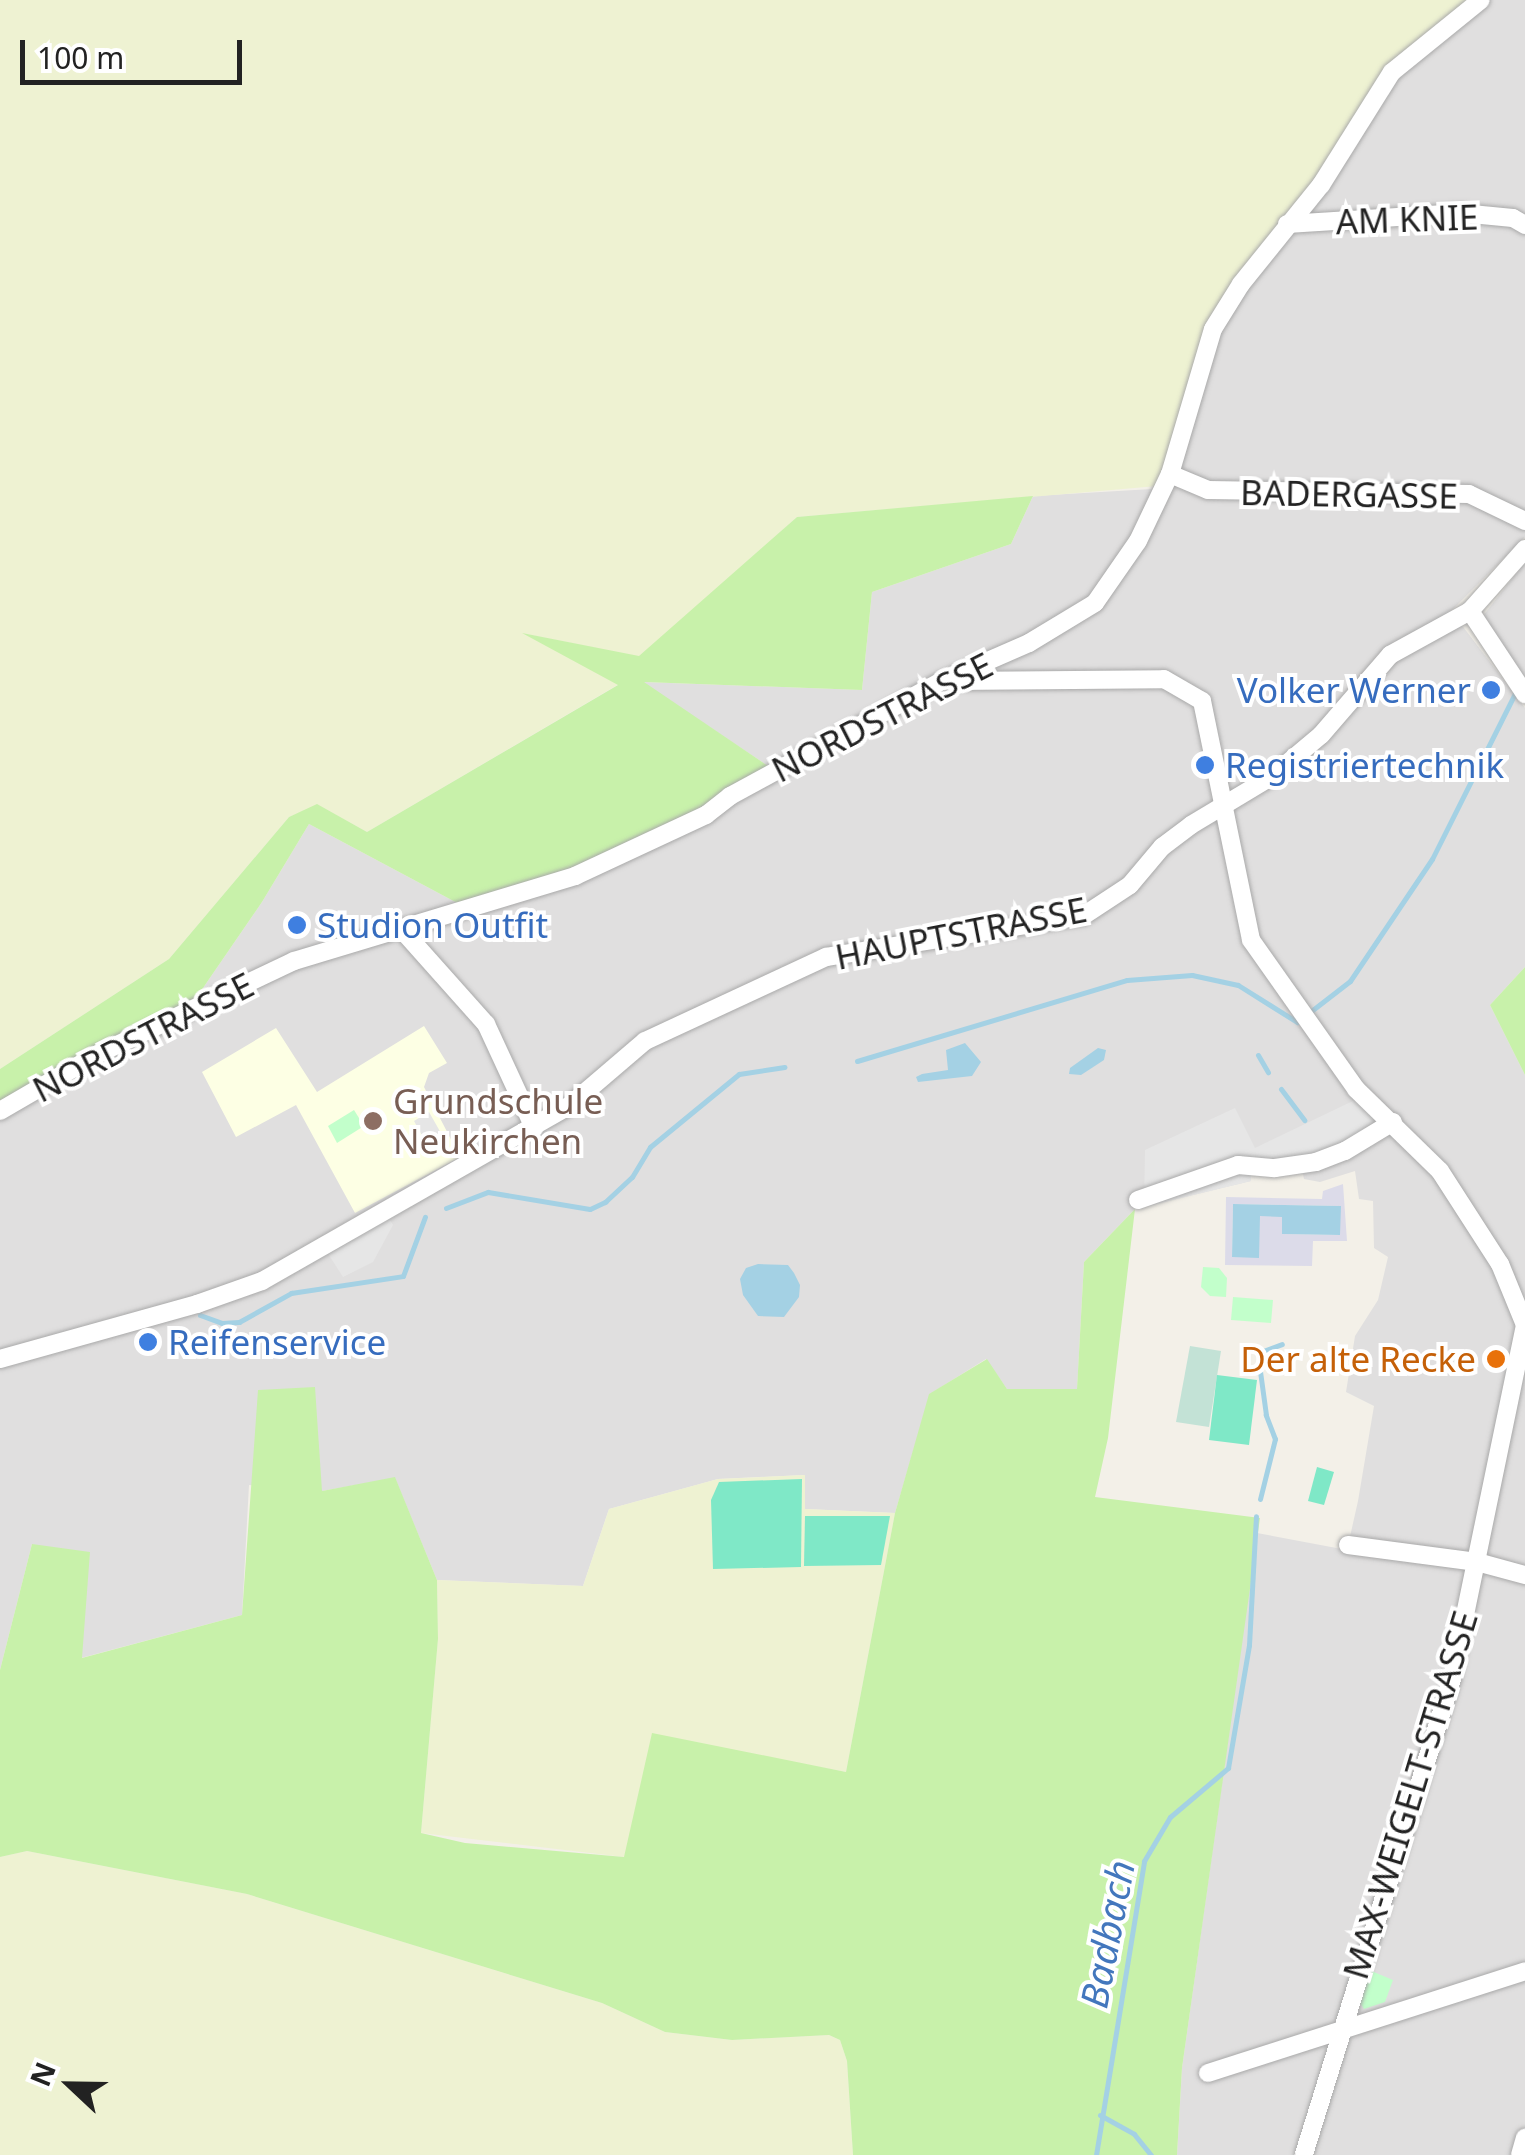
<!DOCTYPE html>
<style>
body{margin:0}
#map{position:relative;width:1525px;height:2155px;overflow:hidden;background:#f3f0e8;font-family:"Noto Sans",sans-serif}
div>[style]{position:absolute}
.residential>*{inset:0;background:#e0dfdf}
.education>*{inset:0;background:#fdffe4}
.farmland>*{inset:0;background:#eef2d2}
.grass>*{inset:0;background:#c8f1aa}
.wetland>*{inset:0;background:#c3e2d6}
.park>*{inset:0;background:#c2ffcb}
.pitch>*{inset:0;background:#7fe8c7}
.parking>*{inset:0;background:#e6e6e6}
.plaza>*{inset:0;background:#dcdbe9}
.water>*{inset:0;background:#a4d1e4}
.stream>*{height:5px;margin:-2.5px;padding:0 2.5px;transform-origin:2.5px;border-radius:2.5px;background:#a4d1e4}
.roads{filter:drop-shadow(0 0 2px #a9a9a9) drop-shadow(0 0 2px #a9a9a9)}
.minor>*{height:18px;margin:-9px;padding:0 9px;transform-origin:9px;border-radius:9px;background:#fff}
.dots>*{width:28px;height:28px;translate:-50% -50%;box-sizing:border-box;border:5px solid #fff;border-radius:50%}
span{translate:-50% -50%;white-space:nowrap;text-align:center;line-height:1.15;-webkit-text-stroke:8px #fff;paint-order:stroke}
.street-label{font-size:35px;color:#222}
.shop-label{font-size:35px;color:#366cbe}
.right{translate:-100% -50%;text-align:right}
.left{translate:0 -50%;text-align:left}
.education-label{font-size:35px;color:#785e54}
.food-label{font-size:35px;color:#c56008}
.water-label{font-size:38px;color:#4377bd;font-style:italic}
.north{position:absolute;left:20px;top:2035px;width:100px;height:100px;-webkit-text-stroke:8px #fff;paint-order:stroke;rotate:292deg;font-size:28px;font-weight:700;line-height:40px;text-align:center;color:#222}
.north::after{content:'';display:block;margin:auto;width:35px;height:45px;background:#222;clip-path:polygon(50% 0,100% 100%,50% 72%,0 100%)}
.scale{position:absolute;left:20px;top:40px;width:222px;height:45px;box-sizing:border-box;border:5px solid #222;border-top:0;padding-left:12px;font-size:30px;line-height:35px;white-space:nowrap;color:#222;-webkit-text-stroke:8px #fff;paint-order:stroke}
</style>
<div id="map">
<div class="residential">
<i style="clip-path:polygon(1488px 0,1525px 0,1525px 537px,1451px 611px,1525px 708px,1525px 967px,1490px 1005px,1525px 1075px,1525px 2155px,1177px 2155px,1182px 2068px,1257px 1533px,1347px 1550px,1358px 1501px,1374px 1406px,1346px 1392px,1355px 1336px,1378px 1300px,1388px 1257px,1374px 1248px,1373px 1201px,1359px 1199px,1355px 1171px,1320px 1182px,1304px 1179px,1303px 1174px,1251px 1173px,1251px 1181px,1135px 1209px,1084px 1262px,1077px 1390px,1007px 1389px,986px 1359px,930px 1394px,895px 1513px,805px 1509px,804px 1475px,718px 1479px,609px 1509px,583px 1586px,437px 1580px,395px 1478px,322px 1491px,249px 1485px,242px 1615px,81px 1658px,32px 1544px,0 1670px,0 1107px,192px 1004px,262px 902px,309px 824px,461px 905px,768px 766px,642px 682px,862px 690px,872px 592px,1011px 544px,1033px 496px,1152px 489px,1222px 325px,1289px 235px,1394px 72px)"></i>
<i style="clip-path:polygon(1525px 562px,1525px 685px,1483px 616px)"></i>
</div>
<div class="education">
<i style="clip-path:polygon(424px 1026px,447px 1063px,429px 1073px,424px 1087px,460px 1157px,355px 1213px,296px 1105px,236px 1137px,202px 1072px,276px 1028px,317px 1092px)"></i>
</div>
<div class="farmland">
<i style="clip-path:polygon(0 0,1476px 0,1392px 71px,1222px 325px,1169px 485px,797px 517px,640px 657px,526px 634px,619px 684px,367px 832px,318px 805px,289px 817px,169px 959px,0 1069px)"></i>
<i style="clip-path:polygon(805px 1475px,805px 1509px,895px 1513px,846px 1772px,760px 1756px,624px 1857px,421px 1833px,438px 1639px,437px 1580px,583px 1586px,609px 1509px,718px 1479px)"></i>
<i style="clip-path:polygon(27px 1851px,247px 1894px,602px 2003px,665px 2032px,732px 2040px,829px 2035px,840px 2040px,847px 2061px,853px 2155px,0 2155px,0 1857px)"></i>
</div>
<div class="grass">
<i style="clip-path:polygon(1033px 496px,1011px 544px,872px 592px,862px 690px,644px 682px,768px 766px,672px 825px,576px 869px,461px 905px,309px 824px,262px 902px,192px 1004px,0 1107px,0 1069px,169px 959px,289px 817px,317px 804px,367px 832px,618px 685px,522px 633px,639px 656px,797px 517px)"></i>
<i style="clip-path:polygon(1525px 967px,1525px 1075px,1490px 1005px)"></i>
<i style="clip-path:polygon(1135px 1209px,1108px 1438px,1095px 1497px,1260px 1518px,1182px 2068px,1177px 2155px,853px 2155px,847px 2061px,840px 2040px,829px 2035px,732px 2040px,665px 2032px,602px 2003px,247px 1894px,27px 1851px,0 1857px,0 1670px,32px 1544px,90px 1552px,82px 1658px,242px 1615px,258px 1390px,315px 1387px,322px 1491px,395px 1477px,437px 1580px,438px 1639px,421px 1833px,465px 1843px,624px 1857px,652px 1733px,846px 1772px,895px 1513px,929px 1394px,987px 1359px,1007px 1389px,1077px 1389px,1084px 1262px)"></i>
</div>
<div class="wetland">
<i style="clip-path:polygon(1190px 1346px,1221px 1351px,1209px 1427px,1176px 1422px)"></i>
</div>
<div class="park">
<i style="clip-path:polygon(354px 1110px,364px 1126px,337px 1143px,328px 1126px)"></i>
<i style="clip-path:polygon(1203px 1267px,1219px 1268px,1227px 1278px,1226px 1297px,1210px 1296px,1201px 1287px)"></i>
<i style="clip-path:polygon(1233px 1297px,1273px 1300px,1271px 1323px,1231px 1320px)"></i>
<i style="clip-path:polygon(1369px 1970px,1393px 1980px,1385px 2002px,1364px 2009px,1358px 2000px)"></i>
</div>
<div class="pitch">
<i style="clip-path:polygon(1217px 1375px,1257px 1380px,1249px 1445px,1209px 1440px)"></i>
<i style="clip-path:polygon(1317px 1467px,1334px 1472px,1324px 1505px,1308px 1501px)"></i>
<i style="clip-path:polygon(802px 1479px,801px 1567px,713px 1569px,711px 1500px,719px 1482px)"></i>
<i style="clip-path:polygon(805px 1516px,890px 1516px,881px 1565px,804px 1566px)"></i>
</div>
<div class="parking">
<i style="clip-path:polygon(1357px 1099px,1375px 1121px,1340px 1146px,1319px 1155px,1304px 1174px,1251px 1173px,1251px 1181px,1144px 1207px,1145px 1150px,1235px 1108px,1255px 1148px)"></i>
<i style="clip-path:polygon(429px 1112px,446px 1142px,430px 1150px,414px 1121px)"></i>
<i style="clip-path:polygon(389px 1218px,393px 1225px,373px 1262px,343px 1277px,327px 1252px)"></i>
</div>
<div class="plaza">
<i style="clip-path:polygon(evenodd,1343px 1184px,1347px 1241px,1313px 1241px,1312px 1266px,1225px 1265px,1226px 1197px,1322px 1199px,1323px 1191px,1343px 1184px,1233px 1204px,1340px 1206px,1340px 1235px,1283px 1234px,1283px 1216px,1260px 1216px,1232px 1257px,1233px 1204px)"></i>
</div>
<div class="water">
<i style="clip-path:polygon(965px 1043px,981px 1062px,972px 1076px,918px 1082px,916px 1077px,922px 1074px,948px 1070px,946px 1050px)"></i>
<i style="clip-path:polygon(1098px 1048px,1106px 1050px,1104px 1060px,1081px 1075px,1069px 1074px,1070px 1068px)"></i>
<i style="clip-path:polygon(1233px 1204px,1341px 1206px,1340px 1235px,1282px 1234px,1282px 1217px,1260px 1216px,1259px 1258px,1232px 1257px)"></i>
<i style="clip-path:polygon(758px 1264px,788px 1265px,794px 1273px,800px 1285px,799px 1297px,784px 1317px,758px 1316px,743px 1295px,740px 1279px,746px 1268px)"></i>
</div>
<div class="stream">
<i style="left:1258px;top:1055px;width:20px;rotate:60deg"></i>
<i style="left:857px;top:1061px;width:282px;rotate:-16.7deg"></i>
<i style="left:1127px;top:980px;width:65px;rotate:-4.4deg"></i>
<i style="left:1192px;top:975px;width:47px;rotate:12.3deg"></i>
<i style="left:1238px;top:985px;width:70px;rotate:32.1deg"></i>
<i style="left:1297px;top:1022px;width:67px;rotate:-37.7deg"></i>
<i style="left:1350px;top:981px;width:147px;rotate:-56.1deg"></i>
<i style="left:1432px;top:859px;width:188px;rotate:-63.4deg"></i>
<i style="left:1281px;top:1089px;width:39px;rotate:53deg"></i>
<i style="left:446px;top:1208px;width:45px;rotate:-20.9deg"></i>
<i style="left:488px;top:1192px;width:103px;rotate:9.5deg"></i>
<i style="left:590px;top:1209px;width:17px;rotate:-25deg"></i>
<i style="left:605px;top:1202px;width:37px;rotate:-43deg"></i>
<i style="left:632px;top:1177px;width:35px;rotate:-59deg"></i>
<i style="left:650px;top:1147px;width:115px;rotate:-39.4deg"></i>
<i style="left:739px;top:1074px;width:46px;rotate:-8.8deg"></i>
<i style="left:200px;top:1315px;width:23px;rotate:20deg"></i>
<i style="left:222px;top:1323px;width:17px;rotate:-3deg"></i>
<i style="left:239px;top:1322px;width:60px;rotate:-29.1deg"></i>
<i style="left:291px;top:1293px;width:113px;rotate:-8.6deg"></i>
<i style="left:403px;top:1276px;width:63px;rotate:-69.6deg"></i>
<i style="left:1260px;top:1499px;width:62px;rotate:-76deg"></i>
<i style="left:1275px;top:1439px;width:26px;rotate:-111deg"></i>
<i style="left:1266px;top:1415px;width:51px;rotate:-97.8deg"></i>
<i style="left:1259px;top:1364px;width:14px;rotate:-73deg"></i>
<i style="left:1263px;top:1351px;width:20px;rotate:-20deg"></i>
<i style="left:1100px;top:2115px;width:39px;rotate:29deg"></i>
<i style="left:1134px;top:2134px;width:27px;rotate:51deg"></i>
<i style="left:1096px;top:2155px;width:298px;rotate:-80.7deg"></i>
<i style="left:1144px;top:1861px;width:51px;rotate:-59.4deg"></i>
<i style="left:1170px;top:1817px;width:76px;rotate:-40.2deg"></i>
<i style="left:1228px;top:1768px;width:125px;rotate:-80.3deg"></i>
<i style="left:1249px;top:1645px;width:129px;rotate:-86.9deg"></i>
</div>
<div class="roads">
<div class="minor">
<i style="left:1287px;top:224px;width:174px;rotate:-3.6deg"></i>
<i style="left:1461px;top:213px;width:52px;rotate:5.5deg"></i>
<i style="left:1513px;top:218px;width:14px;rotate:30deg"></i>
<i style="left:1170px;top:474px;width:41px;rotate:22.8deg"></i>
<i style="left:1208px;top:490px;width:261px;rotate:0.9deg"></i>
<i style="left:1469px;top:494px;width:62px;rotate:25.7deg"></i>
<i style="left:1470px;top:611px;width:100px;rotate:56.5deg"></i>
<i style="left:952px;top:681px;width:212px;rotate:-0.5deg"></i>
<i style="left:1164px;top:679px;width:44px;rotate:30.1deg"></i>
<i style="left:1202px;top:701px;width:244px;rotate:78.4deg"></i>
<i style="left:1251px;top:940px;width:182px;rotate:54.8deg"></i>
<i style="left:1356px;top:1089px;width:117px;rotate:44.3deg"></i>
<i style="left:1440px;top:1171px;width:111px;rotate:57.2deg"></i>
<i style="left:1500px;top:1264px;width:66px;rotate:67.7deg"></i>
<i style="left:1525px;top:1325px;width:361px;rotate:101.7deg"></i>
<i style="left:1452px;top:1679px;width:498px;rotate:107.3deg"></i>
<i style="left:403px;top:931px;width:125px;rotate:48.3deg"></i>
<i style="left:486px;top:1024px;width:115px;rotate:65.2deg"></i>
<i style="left:0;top:1111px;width:113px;rotate:-30.2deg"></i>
<i style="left:98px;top:1054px;width:217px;rotate:-25.4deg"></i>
<i style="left:294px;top:961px;width:294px;rotate:-16.8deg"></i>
<i style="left:575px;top:876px;width:145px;rotate:-25deg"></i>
<i style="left:706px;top:815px;width:31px;rotate:-38deg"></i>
<i style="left:730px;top:796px;width:241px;rotate:-28.5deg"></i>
<i style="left:942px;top:681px;width:95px;rotate:-23.6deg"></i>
<i style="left:1029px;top:643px;width:77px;rotate:-31.2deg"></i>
<i style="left:1095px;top:603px;width:75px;rotate:-55.3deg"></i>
<i style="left:1138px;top:541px;width:74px;rotate:-64.5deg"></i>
<i style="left:1170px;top:474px;width:151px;rotate:-73.5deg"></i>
<i style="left:1213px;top:329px;width:53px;rotate:-58.1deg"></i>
<i style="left:1241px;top:284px;width:127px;rotate:-51.1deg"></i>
<i style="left:1321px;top:185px;width:133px;rotate:-57.9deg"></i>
<i style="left:1392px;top:72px;width:114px;rotate:-39deg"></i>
<i style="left:1138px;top:1200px;width:106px;rotate:-19.3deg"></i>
<i style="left:1238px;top:1165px;width:37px;rotate:5deg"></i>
<i style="left:1275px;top:1168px;width:41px;rotate:-8.3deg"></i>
<i style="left:1316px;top:1162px;width:31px;rotate:-21deg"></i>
<i style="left:1345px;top:1151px;width:56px;rotate:-31.1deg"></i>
<i style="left:0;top:1359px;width:205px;rotate:-15.6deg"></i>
<i style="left:197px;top:1304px;width:69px;rotate:-19.5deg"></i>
<i style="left:262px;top:1281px;width:353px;rotate:-29.7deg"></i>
<i style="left:569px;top:1106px;width:100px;rotate:-40.5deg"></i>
<i style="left:645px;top:1041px;width:200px;rotate:-24.9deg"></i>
<i style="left:826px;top:957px;width:260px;rotate:-9.1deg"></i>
<i style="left:1083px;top:916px;width:56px;rotate:-33.4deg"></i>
<i style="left:1130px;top:885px;width:50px;rotate:-49.9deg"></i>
<i style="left:1162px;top:847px;width:36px;rotate:-37deg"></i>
<i style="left:1191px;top:825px;width:93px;rotate:-31deg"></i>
<i style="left:1271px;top:777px;width:65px;rotate:-40deg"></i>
<i style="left:1321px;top:735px;width:106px;rotate:-49.2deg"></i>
<i style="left:1390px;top:655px;width:91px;rotate:-28.8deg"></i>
<i style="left:1470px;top:611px;width:83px;rotate:-48.4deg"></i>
<i style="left:1348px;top:1545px;width:130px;rotate:7.5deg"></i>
<i style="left:1477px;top:1562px;width:50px;rotate:15.2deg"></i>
<i style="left:1208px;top:2073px;width:333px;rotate:-17.8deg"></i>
<i style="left:1520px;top:2155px;width:18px;rotate:-74deg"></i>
</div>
</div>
<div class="dots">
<i style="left:1491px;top:690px;background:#3f7fe0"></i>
<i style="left:1205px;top:765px;background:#3f7fe0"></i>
<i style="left:297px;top:925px;background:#3f7fe0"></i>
<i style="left:373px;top:1121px;background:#8d6e63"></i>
<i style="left:148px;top:1342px;background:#3f7fe0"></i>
<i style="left:1496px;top:1359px;background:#e8710a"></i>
</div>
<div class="street-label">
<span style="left:1407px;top:219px;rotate:-2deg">AM KNIE</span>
<span style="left:1349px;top:494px;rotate:1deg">BADERGASSE</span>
<span style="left:882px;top:717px;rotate:-27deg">NORDSTRASSE</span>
<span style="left:961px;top:933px;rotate:-11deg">HAUPTSTRASSE</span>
<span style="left:143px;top:1037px;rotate:-27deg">NORDSTRASSE</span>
<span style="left:1410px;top:1795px;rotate:-73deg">MAX-WEIGELT-STRASSE</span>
</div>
<div class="shop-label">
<span class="right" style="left:1471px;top:690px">Volker Werner</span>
<span class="left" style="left:1225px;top:765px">Registriertechnik</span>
<span class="left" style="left:317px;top:925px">Studion Outfit</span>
<span class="left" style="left:168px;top:1342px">Reifenservice</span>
</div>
<div class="education-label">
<span class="left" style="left:393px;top:1121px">Grundschule<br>Neukirchen</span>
</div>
<div class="food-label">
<span class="right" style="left:1476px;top:1359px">Der alte Recke</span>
</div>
<div class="water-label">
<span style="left:1107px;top:1934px;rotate:-79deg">Badbach</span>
</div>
<div class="north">N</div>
<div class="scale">100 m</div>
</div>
